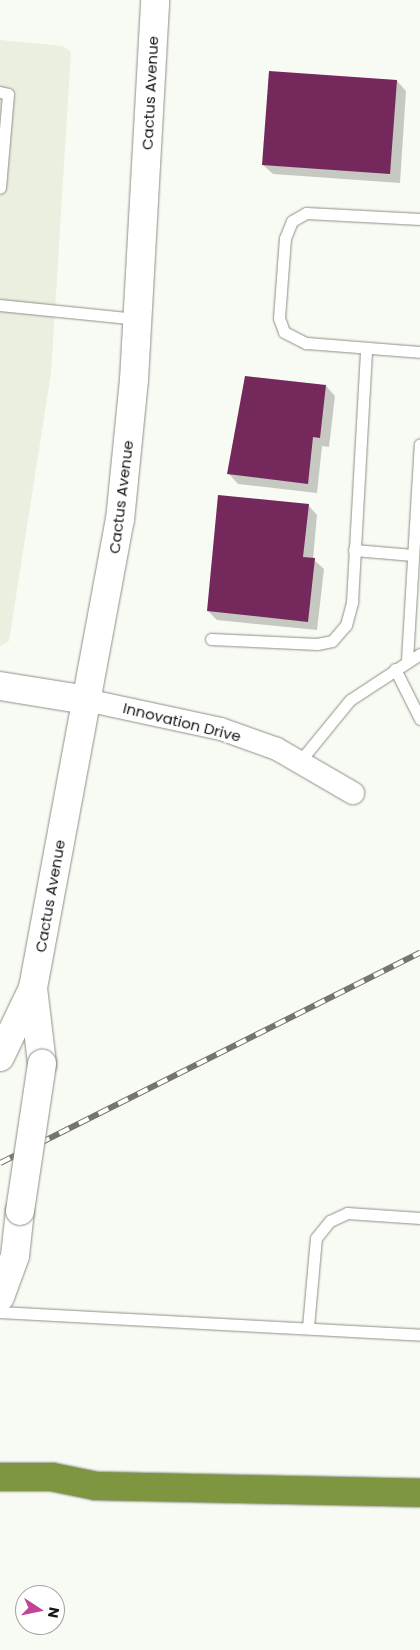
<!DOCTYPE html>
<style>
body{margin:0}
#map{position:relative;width:420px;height:1650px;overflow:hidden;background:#f8fbf3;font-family:Poppins,sans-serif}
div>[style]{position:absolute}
.built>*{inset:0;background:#eaefe0}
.shadow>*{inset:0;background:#0003}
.building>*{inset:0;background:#74285b}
.roads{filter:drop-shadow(0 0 1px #8d9088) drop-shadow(0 0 1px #8d9088)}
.lane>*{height:11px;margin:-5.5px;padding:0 5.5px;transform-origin:5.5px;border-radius:5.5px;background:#fff}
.street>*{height:22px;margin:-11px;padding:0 11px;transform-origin:11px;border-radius:11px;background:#fff}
.secondary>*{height:28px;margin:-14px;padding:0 14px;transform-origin:14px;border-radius:14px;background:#fff}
.highway>*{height:28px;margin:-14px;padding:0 14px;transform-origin:14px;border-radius:14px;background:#7e9640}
.rail>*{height:5.5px;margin-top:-2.75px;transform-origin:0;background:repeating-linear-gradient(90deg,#fff 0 11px,#747570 0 22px);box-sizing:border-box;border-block:1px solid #747570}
.bridges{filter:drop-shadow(0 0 1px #8d9088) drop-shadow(0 0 1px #8d9088)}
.secondary-bridge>*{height:28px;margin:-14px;padding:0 14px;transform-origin:14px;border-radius:14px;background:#fff}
span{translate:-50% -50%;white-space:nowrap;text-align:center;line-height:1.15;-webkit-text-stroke:5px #fff;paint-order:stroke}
.street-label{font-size:15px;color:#151613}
.north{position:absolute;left:15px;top:1585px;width:50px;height:50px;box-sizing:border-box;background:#fff;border:1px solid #a1a2a1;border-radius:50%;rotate:101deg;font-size:14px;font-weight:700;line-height:20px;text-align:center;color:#151613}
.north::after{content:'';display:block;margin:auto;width:18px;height:22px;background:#bf4597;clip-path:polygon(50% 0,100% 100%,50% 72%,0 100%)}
</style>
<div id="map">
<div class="built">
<i style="clip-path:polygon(0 40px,63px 46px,71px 52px,51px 373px,9px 641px,0 646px)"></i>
</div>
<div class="shadow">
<i style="clip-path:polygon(397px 81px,406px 91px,400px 183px,273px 174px,263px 165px)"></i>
<i style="clip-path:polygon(326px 386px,335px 396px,329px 447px,322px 446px,317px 493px,238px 484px,229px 474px)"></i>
<i style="clip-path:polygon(308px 505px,317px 515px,313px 559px,324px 569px,317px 630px,217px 620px,208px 611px)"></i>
</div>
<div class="building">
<i style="clip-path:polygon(269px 71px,397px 80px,390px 174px,262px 165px)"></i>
<i style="clip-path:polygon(245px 376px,326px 385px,320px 438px,313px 437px,308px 484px,227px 474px)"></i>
<i style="clip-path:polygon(218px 495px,309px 504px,303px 557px,315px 558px,308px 622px,207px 611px)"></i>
</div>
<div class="roads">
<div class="lane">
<i style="left:0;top:92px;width:8px;rotate:14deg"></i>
<i style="left:8px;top:94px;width:94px;rotate:94.9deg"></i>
<i style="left:420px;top:219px;width:114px;rotate:-177deg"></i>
<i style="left:306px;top:213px;width:16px;rotate:150deg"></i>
<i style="left:292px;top:221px;width:18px;rotate:112deg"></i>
<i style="left:285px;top:238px;width:80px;rotate:94.3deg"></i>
<i style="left:279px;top:318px;width:15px;rotate:70deg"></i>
<i style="left:284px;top:332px;width:25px;rotate:27deg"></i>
<i style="left:306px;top:343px;width:114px;rotate:4.5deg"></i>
<i style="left:0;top:305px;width:139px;rotate:5.8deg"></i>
<i style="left:354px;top:550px;width:59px;rotate:4.8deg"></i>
<i style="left:211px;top:639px;width:106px;rotate:2.7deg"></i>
<i style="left:317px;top:644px;width:15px;rotate:-11deg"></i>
<i style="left:332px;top:641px;width:21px;rotate:-49deg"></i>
<i style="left:346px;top:625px;width:24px;rotate:-75deg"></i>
<i style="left:352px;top:602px;width:253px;rotate:-86.8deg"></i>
<i style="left:407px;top:660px;width:216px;rotate:-86.6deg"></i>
<i style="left:395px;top:669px;width:56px;rotate:63.4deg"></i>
<i style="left:300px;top:761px;width:79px;rotate:-50.7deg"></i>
<i style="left:350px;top:700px;width:84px;rotate:-33.3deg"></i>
<i style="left:0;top:1312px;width:421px;rotate:3.1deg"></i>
<i style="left:308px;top:1327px;width:89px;rotate:-84.9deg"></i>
<i style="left:316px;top:1238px;width:22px;rotate:-51deg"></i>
<i style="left:330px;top:1221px;width:19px;rotate:-25deg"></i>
<i style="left:347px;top:1213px;width:73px;rotate:3.9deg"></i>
</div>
<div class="street">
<i style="left:86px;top:700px;width:138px;rotate:12.1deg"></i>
<i style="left:221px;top:729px;width:59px;rotate:19.7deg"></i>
<i style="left:277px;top:749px;width:88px;rotate:30.1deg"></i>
</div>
<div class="secondary">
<i style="left:0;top:686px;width:87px;rotate:9.2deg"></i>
<i style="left:33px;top:988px;width:77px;rotate:83.2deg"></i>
<i style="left:0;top:1057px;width:76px;rotate:-64.4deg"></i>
<i style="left:33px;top:988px;width:476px;rotate:-79.5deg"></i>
<i style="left:120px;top:520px;width:141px;rotate:-84.3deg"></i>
<i style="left:134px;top:380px;width:381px;rotate:-86.8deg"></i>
<i style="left:0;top:1297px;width:44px;rotate:-69.9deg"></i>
<i style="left:15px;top:1256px;width:45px;rotate:-83.7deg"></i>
</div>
<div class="highway">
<i style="left:0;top:1477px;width:52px"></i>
<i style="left:52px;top:1477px;width:45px;rotate:11.6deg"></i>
<i style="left:96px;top:1486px;width:324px;rotate:1.2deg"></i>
</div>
</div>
<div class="rail">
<i style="left:0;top:1163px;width:470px;rotate:-26.6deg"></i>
</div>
<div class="bridges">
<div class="secondary-bridge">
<i style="left:20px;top:1211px;width:149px;rotate:-81.5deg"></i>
</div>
</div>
<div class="street-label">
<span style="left:150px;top:93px;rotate:-87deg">Cactus Avenue</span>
<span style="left:121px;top:497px;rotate:-83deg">Cactus Avenue</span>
<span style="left:182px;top:722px;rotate:14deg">Innovation Drive</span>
<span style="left:50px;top:896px;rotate:-80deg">Cactus Avenue</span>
</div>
<div class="north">N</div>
</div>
